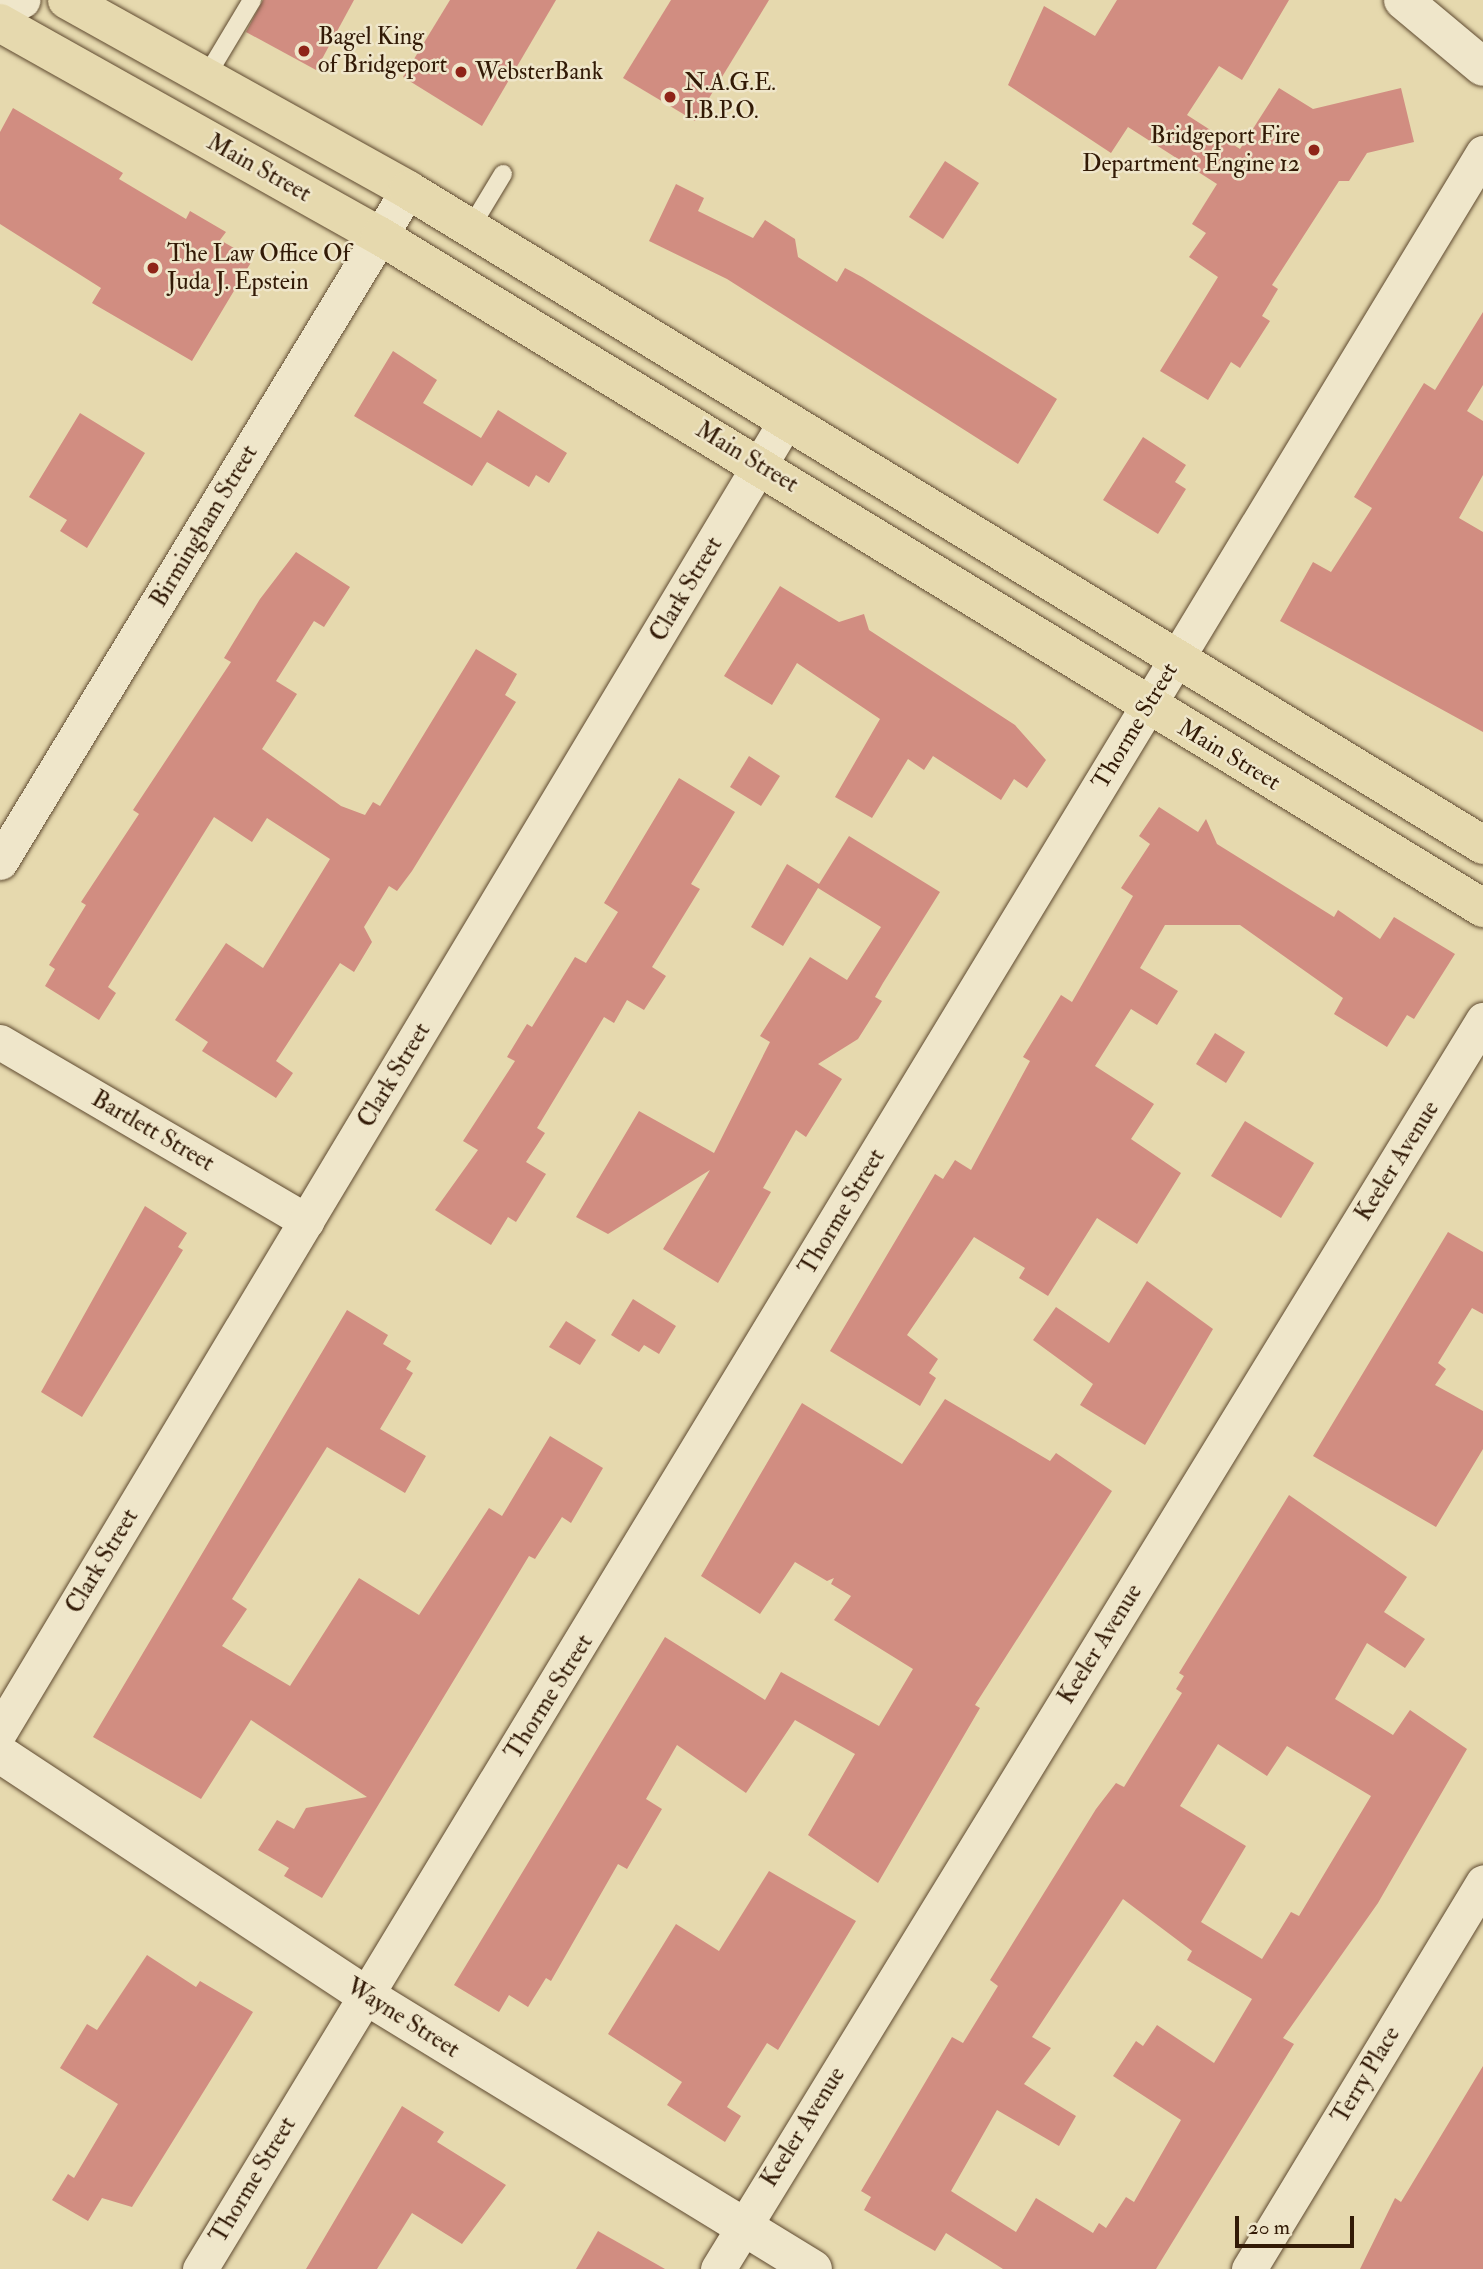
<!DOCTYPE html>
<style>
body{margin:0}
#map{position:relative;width:1483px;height:2269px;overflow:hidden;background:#e6d9ae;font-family:"IM FELL Double Pica",serif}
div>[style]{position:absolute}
.building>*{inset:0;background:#d18d81}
.roads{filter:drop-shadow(0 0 2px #5f4a30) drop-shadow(0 0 2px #5f4a30)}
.service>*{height:18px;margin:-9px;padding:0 9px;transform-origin:9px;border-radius:9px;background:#efe6ca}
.minor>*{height:35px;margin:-17.5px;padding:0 17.5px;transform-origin:17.5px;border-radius:17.5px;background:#efe6ca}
.tertiary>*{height:38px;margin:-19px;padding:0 19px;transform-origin:19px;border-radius:19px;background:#efe6ca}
.primary>*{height:38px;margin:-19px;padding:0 19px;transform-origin:19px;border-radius:19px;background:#e6d9ae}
.dots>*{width:19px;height:19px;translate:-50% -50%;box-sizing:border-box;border:4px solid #efe6ca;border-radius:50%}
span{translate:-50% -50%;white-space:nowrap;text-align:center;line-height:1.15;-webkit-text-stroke:5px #efe6ca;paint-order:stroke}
.poi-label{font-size:24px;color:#321a06}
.left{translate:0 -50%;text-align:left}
.right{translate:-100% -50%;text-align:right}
.street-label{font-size:24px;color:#321a06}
.scale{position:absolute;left:1235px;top:2216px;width:119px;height:32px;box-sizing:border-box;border:4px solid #321a06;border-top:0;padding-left:9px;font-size:21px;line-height:24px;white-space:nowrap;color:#321a06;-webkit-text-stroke:5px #efe6ca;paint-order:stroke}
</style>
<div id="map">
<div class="building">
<i style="clip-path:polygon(263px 0,354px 0,316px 70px,246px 32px)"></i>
<i style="clip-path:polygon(450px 0,556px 0,482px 126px,403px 77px)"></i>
<i style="clip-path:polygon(671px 0,769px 0,695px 121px,623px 78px)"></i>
<i style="clip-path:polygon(1117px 0,1289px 0,1242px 80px,1219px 66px,1187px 115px,1240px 149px,1279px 88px,1313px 109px,1401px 88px,1414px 142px,1367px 153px,1349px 181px,1339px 181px,1272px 285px,1278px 289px,1262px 316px,1270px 321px,1240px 368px,1231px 362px,1208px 400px,1160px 371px,1218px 277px,1189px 257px,1206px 233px,1192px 224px,1217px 184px,1128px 127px,1111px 153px,1008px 85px,1044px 6px,1095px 36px)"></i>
<i style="clip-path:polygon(13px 108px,123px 173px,119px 179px,186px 219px,190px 211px,226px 232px,220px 240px,253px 259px,192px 361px,92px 303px,101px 288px,0 224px,0 132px)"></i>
<i style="clip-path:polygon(945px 161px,979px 183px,943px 239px,909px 217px)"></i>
<i style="clip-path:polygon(676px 184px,704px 198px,698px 211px,753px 238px,765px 220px,795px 239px,798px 257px,837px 282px,845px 268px,862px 277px,1057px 399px,1018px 464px,727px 279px,649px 241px)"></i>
<i style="clip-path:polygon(1483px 312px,1483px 385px,1467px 411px,1483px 421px,1483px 475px,1459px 518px,1483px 532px,1483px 732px,1280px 621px,1313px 562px,1331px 572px,1372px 508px,1354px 497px,1424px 383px,1435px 390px)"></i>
<i style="clip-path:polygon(393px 351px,437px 380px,423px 403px,481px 438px,498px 410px,567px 453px,549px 483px,536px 475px,529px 487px,487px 462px,472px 486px,354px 416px)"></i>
<i style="clip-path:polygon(80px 413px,145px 453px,87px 548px,60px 531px,67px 520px,29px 497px)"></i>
<i style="clip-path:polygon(1143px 437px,1186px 465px,1175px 482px,1186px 489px,1158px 534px,1103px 500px)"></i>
<i style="clip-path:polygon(296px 552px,350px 587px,324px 627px,314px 621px,276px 681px,297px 694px,262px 749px,341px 806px,365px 815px,373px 802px,380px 806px,476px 649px,517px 674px,505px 695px,516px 702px,412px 871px,397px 891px,389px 886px,364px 927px,372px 942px,354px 972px,340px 963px,276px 1061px,293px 1073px,276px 1098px,202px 1051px,208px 1042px,175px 1020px,226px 943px,263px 968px,330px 859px,267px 818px,252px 842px,214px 817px,108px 987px,116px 993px,99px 1020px,45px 986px,55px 969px,49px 965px,86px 905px,81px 902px,139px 814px,133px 810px,231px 662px,224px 658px,260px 599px)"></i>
<i style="clip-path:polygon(780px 586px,839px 622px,864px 614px,869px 630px,1015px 725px,1046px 760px,1027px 788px,1014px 779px,1001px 800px,933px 756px,924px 770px,908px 759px,872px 818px,835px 797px,880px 719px,797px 663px,772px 705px,724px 676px)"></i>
<i style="clip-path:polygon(749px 756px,780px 776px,761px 806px,730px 787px)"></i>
<i style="clip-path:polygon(679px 778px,735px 812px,691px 884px,700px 889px,652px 967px,666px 976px,644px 1010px,627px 1000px,614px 1023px,604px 1017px,537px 1128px,545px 1133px,526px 1162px,546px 1174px,516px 1222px,508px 1217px,491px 1245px,435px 1210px,478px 1150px,463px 1141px,515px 1061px,507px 1057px,527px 1024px,532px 1027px,575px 957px,586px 963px,618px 912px,604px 903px)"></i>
<i style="clip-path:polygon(1159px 807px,1198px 832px,1206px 819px,1217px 844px,1334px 917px,1338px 910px,1380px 939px,1394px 917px,1455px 954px,1414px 1019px,1407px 1015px,1387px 1047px,1334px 1014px,1343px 998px,1240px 925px,1165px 925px,1140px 968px,1178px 991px,1157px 1025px,1131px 1009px,1095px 1066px,1154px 1104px,1131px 1139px,1181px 1173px,1137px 1244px,1097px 1218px,1048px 1296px,1019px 1278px,1025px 1268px,974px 1237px,907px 1335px,938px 1359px,929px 1373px,936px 1378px,920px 1406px,830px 1351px,935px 1174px,943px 1179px,955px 1160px,971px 1170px,1030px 1061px,1023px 1057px,1061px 995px,1072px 1002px,1133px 896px,1121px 888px,1150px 844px,1139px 836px)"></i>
<i style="clip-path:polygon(849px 836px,940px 892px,883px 983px,875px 997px,882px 1001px,858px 1039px,818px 1064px,842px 1079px,806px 1137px,796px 1130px,763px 1188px,771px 1192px,718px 1283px,663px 1249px,710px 1170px,608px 1234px,576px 1217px,639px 1111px,714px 1153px,770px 1042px,760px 1036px,810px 957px,847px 980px,881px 927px,818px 888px,783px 946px,751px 927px,787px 864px,819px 884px)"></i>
<i style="clip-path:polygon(1215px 1033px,1245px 1052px,1226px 1083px,1196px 1064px)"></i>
<i style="clip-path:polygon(1245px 1121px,1314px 1163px,1281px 1218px,1211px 1176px)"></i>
<i style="clip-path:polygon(145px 1206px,187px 1233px,178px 1247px,183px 1250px,82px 1417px,41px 1392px)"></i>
<i style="clip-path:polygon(1448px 1232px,1483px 1252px,1483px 1314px,1472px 1308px,1438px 1363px,1446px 1369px,1435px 1385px,1483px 1411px,1483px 1449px,1436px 1527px,1313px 1456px)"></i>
<i style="clip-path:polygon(1147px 1281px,1213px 1329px,1145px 1445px,1080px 1405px,1093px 1384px,1033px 1340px,1056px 1307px,1109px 1343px)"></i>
<i style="clip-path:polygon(633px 1299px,676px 1326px,659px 1354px,644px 1345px,639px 1352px,611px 1335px)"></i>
<i style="clip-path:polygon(347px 1310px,388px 1335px,383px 1344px,411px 1361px,406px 1369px,413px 1373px,380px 1429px,426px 1456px,405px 1493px,327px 1447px,232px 1599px,247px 1609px,222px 1646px,290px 1686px,359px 1578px,419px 1615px,489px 1508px,502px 1516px,550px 1436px,603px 1468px,571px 1523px,562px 1517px,535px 1559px,529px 1556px,322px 1898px,284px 1876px,289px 1868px,258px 1850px,277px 1820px,294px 1829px,306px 1808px,367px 1797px,251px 1720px,201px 1799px,93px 1737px)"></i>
<i style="clip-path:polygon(566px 1321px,596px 1340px,580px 1365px,549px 1347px)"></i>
<i style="clip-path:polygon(945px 1399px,1050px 1461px,1056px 1453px,1112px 1491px,975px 1705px,980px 1708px,878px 1883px,808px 1835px,855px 1754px,795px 1720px,746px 1793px,677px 1745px,646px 1799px,662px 1809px,627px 1869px,618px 1864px,551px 1981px,546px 1978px,528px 2007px,509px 1995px,499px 2012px,454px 1985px,665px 1637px,765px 1700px,781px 1672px,879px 1726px,913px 1669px,834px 1620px,851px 1596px,831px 1584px,834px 1578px,827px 1581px,795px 1562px,760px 1614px,701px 1576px,802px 1403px,902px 1464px)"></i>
<i style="clip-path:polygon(evenodd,1289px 1495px,1407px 1577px,1384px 1612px,1425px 1639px,1405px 1668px,1367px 1643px,1335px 1699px,1393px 1735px,1410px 1710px,1467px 1749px,1378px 1903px,1283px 2038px,1294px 2044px,1156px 2269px,1003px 2269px,946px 2233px,935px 2251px,864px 2210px,871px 2197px,861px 2191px,952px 2037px,963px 2043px,998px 1986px,990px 1980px,1096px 1809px,1116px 1783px,1124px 1787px,1182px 1693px,1176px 1689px,1184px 1676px,1179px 1673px,1289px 1495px,1218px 1744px,1267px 1776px,1287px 1746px,1371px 1796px,1299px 1916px,1291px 1912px,1262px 1959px,1201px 1922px,1246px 1846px,1180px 1806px,1218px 1744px,1289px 1495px,1123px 1899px,1192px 1951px,1187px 1960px,1252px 1999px,1214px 2063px,1157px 2025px,1143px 2046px,1136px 2041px,1113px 2076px,1181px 2120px,1134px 2202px,1126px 2197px,1106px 2228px,1099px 2223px,1093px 2233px,1036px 2198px,1016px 2232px,951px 2191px,997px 2110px,1059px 2146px,1076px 2116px,1024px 2084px,1051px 2048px,1032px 2037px,1123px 1899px)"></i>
<i style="clip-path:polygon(769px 1871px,856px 1921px,778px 2050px,767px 2043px,727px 2107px,741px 2116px,725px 2142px,667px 2105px,682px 2082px,608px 2034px,676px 1924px,719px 1951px)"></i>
<i style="clip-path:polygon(147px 1955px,196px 1987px,200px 1981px,253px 2012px,132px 2207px,102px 2198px,88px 2221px,52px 2200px,68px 2174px,74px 2178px,118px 2104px,60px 2068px,87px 2024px,97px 2030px)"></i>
<i style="clip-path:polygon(1483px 2066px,1483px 2269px,1360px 2269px,1395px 2198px,1401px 2202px)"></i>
<i style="clip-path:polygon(402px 2106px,444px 2132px,437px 2142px,506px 2185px,462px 2244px,412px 2213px,377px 2269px,306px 2269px)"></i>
<i style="clip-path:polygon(598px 2231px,665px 2269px,576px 2269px)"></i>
</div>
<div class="roads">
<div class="service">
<i style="left:206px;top:77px;width:90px;rotate:-59.1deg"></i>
<i style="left:471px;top:227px;width:62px;rotate:-58.9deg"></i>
</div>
<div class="minor">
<i style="left:0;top:11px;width:25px;rotate:-26deg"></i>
<i style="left:0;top:862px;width:786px;rotate:-58.74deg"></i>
<i style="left:0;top:1042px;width:355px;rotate:30.3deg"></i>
<i style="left:0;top:1731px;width:1530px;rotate:-59.04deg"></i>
<i style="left:200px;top:2269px;width:2475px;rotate:-58.77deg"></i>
<i style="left:718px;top:2269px;width:1465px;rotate:-58.51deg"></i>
<i style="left:1249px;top:2269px;width:452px;rotate:-58.8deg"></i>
</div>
<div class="tertiary">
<i style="left:1403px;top:0;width:104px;rotate:39.9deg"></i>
<i style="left:0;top:1754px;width:437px;rotate:33.4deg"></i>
<i style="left:365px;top:1995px;width:525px;rotate:31.45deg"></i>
</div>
<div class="primary">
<i style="left:67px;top:0;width:390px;rotate:29.1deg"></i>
<i style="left:408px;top:190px;width:1259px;rotate:31.35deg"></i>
<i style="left:0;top:23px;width:436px;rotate:29.3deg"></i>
<i style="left:380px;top:236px;width:1292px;rotate:31.35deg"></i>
</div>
</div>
<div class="dots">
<i style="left:304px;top:51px;background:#8f2418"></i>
<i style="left:461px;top:72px;background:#8f2418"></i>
<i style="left:670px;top:97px;background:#8f2418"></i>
<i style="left:1314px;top:150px;background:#8f2418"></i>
<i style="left:153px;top:268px;background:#8f2418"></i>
</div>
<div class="poi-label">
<span class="left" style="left:318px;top:51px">Bagel King<br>of Bridgeport</span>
<span class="left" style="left:475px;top:72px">WebsterBank</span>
<span class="left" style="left:684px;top:97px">N.A.G.E.<br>I.B.P.O.</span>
<span class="right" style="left:1300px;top:150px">Bridgeport Fire<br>Department Engine 12</span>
<span class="left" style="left:167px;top:268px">The Law Office Of<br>Juda J. Epstein</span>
</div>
<div class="street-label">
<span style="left:259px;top:168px;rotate:29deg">Main Street</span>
<span style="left:747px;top:457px;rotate:31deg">Main Street</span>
<span style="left:204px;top:526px;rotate:-59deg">Birmingham Street</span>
<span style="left:686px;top:589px;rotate:-59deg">Clark Street</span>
<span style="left:1135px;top:726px;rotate:-59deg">Thorme Street</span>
<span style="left:1229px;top:755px;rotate:31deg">Main Street</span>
<span style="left:394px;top:1075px;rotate:-59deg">Clark Street</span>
<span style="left:153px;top:1131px;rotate:30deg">Bartlett Street</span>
<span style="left:1397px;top:1161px;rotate:-58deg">Keeler Avenue</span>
<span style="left:842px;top:1212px;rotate:-59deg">Thorme Street</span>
<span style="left:102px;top:1561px;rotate:-59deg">Clark Street</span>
<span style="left:1100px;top:1644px;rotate:-58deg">Keeler Avenue</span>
<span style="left:549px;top:1697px;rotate:-58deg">Thorme Street</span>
<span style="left:403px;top:2018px;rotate:32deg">Wayne Street</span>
<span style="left:1366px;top:2075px;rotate:-59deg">Terry Place</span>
<span style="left:803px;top:2127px;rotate:-58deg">Keeler Avenue</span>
<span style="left:253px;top:2180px;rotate:-59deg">Thorme Street</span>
</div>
<div class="scale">20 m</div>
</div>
